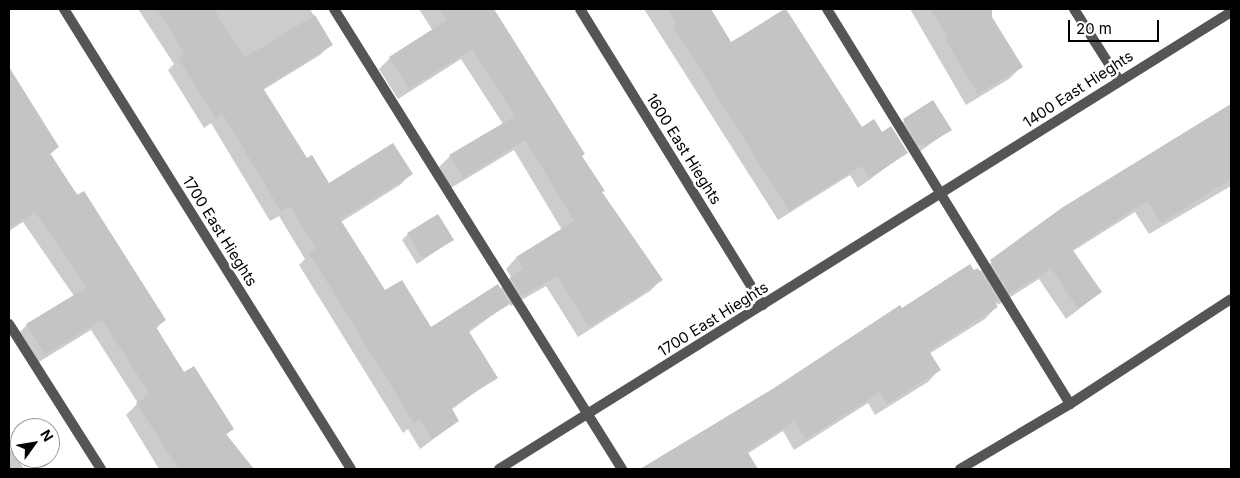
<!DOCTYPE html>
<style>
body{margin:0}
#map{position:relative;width:1240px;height:478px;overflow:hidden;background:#fff;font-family:Inter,sans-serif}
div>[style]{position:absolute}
.shadow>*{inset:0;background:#0003}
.building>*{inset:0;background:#c4c4c4}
.lane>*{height:10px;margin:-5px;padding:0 5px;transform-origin:5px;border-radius:5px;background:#555}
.street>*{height:10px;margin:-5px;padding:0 5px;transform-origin:5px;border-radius:5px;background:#555}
span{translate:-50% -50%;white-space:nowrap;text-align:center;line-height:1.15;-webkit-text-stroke:5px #fff;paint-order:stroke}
.street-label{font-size:15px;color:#000}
.frame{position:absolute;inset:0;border:10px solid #000;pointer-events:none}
.north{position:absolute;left:10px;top:418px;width:50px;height:50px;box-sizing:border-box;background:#fff;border:1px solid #999;border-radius:50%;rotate:58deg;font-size:14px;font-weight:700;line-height:20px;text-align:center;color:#000}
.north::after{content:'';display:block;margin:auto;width:18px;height:22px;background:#000;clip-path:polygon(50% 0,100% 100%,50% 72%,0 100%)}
.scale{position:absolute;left:1068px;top:20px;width:91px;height:22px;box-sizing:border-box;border:2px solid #000;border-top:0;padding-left:6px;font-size:15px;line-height:18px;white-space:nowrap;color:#000;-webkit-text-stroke:4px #fff;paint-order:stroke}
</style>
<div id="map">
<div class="shadow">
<i style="clip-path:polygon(138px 9px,310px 9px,331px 44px,320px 55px,263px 90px,307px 160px,329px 184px,411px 174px,400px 185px,341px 222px,385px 292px,431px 329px,500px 289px,511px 277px,506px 269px,516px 258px,562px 230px,514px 150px,451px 188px,439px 167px,450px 156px,503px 124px,461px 59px,398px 99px,379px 69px,390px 58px,433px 31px,419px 9px,493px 9px,584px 154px,581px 156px,601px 193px,661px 280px,650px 291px,578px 337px,546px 286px,511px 306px,509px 303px,468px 333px,496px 377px,451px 410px,458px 421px,420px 449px,408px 429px,403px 433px,299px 265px,305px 259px,279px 216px,270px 221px,211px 123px,204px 128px,168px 70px,174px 64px)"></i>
<i style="clip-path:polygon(644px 9px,709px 9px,731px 43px,784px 9px,862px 129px,906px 153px,858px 188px,850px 175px,778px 220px)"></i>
<i style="clip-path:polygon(910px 9px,977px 9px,1021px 67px,1009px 79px,966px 105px)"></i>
<i style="clip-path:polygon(9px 70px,57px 147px,50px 155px,164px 320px,156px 329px,184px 374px,232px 429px,226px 435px,252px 469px,159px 469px,126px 415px,138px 403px,91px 330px,34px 365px,16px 336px,27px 325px,74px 296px,23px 222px,9px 231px)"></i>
<i style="clip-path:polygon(933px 102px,950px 130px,919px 152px,897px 126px)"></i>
<i style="clip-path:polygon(1231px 104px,1231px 186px,1149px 234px,1135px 212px,1073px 251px,1101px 292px,1066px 319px,1039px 279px,998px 305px,997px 302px,996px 307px,985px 319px,929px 354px,939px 370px,928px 382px,875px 415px,868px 403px,794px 450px,783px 431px,747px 454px,757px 469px,644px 469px,901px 310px,974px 272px,979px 272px,1063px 208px)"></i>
<i style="clip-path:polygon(408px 234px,452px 240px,417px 264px,402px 240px)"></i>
<i style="clip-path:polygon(12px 450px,24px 469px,9px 469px,9px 451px)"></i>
</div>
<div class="building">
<i style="clip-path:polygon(157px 9px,214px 9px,244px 58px,315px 15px,333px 45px,263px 88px,307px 158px,312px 155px,329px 183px,393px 143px,413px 174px,340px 219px,385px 290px,402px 280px,431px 327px,498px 284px,510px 304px,468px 330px,498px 378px,451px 407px,459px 421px,432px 439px,420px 419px,414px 423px,309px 253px,316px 248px,290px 206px,281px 211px,222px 113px,215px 118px,178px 58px,185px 54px)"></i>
<i style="clip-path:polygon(440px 9px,494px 9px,585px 154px,582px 156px,605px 191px,602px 192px,663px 280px,589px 327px,557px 276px,522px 296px,510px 277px,523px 268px,516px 257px,574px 221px,525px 140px,463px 178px,449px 155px,515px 116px,472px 49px,409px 89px,389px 57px,447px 20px)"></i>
<i style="clip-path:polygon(668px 9px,711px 9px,731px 42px,786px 9px,862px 127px,874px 119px,882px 132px,891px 126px,908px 153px,869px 178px,861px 166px,789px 211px,673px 26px,677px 24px)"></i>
<i style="clip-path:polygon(930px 9px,992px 9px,992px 17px,1023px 67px,978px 94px,945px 40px,948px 38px)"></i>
<i style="clip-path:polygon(9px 67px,59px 147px,50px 153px,77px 195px,84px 191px,166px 320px,156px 327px,184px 372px,194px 366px,234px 429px,226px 434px,254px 469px,179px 469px,136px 403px,150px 394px,102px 320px,45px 355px,26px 324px,87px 287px,35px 212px,9px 228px)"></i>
<i style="clip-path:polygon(933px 100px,952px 130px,925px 146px,923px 143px,919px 146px,903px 119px)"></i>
<i style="clip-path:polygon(1231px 104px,1231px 179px,1161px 223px,1147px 201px,1072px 249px,1102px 292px,1078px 309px,1051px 268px,1010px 294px,990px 260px,1063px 207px)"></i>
<i style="clip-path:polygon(438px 214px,454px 240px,423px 259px,407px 233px)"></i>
<i style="clip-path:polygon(970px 264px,974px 270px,978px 268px,999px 301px,995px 303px,998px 307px,929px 351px,941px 370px,887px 404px,880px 392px,806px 439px,795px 421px,747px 451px,758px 469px,640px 469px,774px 388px,900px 305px,902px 308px)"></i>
</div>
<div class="lane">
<i style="left:334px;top:9px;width:543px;rotate:57.95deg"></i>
<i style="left:827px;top:9px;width:464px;rotate:58.4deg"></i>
<i style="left:9px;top:324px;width:172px;rotate:57.6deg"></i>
<i style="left:960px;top:469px;width:128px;rotate:-30.6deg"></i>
<i style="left:1070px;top:404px;width:192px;rotate:-33.1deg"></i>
</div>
<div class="street">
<i style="left:64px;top:9px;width:542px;rotate:58.04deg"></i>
<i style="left:580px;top:9px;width:348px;rotate:58.3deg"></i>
<i style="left:1074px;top:9px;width:84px;rotate:57.6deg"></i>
<i style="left:499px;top:469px;width:863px;rotate:-31.98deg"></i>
</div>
<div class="street-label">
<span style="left:1078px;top:89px;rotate:-33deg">1400 East Hieghts</span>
<span style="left:684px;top:149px;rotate:58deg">1600 East Hieghts</span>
<span style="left:220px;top:231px;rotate:58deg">1700 East Hieghts</span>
<span style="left:713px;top:319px;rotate:-32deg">1700 East Hieghts</span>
</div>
<div class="frame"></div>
<div class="north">N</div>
<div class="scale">20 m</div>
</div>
